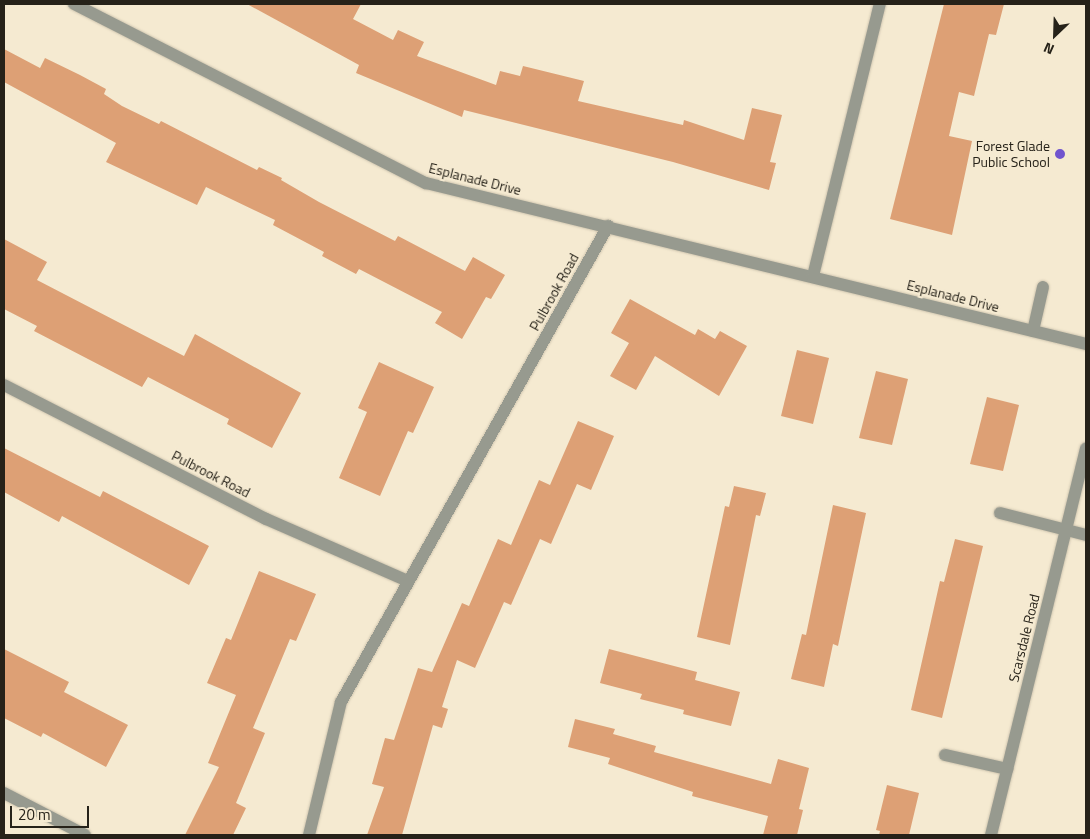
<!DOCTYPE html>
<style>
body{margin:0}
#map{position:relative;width:1090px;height:839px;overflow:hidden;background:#f5ead1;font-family:"Titillium Web",sans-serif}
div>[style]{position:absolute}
.building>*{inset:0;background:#dda075}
.roads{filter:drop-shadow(0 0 1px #d0c6b0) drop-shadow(0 0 1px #d0c6b0)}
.minor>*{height:12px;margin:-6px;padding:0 6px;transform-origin:6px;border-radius:6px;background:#979a8f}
.dots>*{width:14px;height:14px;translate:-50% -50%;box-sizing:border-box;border:2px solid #f5ead1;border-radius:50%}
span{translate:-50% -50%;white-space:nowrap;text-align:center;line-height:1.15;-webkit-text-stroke:4px #f5ead1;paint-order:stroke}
.poi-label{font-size:14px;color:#262219}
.right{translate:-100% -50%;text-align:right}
.street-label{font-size:14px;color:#262219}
.frame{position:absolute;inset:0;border:5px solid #262219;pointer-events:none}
.north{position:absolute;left:1030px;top:10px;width:50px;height:50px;-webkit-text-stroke:4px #f5ead1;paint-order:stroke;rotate:204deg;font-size:14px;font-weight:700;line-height:20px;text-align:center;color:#262219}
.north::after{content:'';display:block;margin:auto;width:18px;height:22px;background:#262219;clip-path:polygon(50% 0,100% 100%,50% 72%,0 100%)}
.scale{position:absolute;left:10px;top:806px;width:79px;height:22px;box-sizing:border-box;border:2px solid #262219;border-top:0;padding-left:6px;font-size:15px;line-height:18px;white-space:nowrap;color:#262219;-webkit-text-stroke:4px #f5ead1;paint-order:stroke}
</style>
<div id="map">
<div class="building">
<i style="clip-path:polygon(247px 4px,361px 4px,353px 19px,393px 40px,398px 30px,424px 42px,417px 56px,496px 85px,500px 71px,520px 76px,523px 66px,584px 81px,578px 101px,683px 125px,684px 120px,744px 140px,752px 108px,782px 115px,770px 162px,776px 163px,769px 190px,673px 162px,464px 110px,462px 117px,356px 73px,359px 65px)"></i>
<i style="clip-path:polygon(944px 4px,1004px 4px,996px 35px,989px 34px,974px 96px,959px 92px,949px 136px,972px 141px,952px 235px,890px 219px)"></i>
<i style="clip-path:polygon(4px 49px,40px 68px,45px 58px,80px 75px,106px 89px,104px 94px,122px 106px,159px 124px,161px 121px,257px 170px,259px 167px,282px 178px,281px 180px,319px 202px,395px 241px,398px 236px,465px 271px,473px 257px,505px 275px,491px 299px,486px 297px,462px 339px,435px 323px,442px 312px,359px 269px,356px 274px,322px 256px,324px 252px,273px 225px,275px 220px,206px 187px,197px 205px,106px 162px,116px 143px,4px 82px)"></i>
<i style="clip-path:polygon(4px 239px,47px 262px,37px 280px,118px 322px,184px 356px,195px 334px,301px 393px,272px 448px,227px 424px,229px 419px,148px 377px,142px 387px,34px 331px,37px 326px,4px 309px)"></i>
<i style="clip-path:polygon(630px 299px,695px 335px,698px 329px,715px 339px,720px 331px,747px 346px,719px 396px,655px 356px,636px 390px,610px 376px,629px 343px,611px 333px)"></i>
<i style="clip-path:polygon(797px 350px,829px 358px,813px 424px,781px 416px)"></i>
<i style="clip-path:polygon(379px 362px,434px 387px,413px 433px,408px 431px,380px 496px,339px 478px,367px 412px,358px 408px)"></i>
<i style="clip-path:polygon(876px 371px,908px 379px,892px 445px,859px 438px)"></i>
<i style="clip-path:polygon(987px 397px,1019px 405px,1003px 471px,970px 464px)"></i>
<i style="clip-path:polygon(578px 421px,614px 436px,591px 490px,577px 484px,551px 544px,540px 539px,511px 605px,504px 602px,475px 668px,457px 660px,442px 707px,448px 709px,442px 728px,433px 725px,402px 835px,367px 835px,384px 787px,372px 784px,385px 738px,394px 740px,418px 668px,432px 672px,462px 603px,469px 606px,498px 539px,511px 545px,539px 480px,550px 485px)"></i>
<i style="clip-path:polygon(4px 448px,100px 497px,103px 491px,209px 546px,189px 585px,62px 516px,59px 522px,4px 492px)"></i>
<i style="clip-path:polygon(734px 486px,766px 493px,760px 516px,756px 515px,730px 645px,697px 637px,725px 506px,729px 507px)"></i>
<i style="clip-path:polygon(833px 505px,866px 513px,838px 646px,833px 644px,824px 687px,791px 679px,802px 634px,806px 635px)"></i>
<i style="clip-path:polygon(955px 539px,983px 546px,942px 718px,911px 710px,940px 581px,944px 582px)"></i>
<i style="clip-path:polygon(259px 571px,316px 594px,296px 641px,290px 639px,253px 728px,265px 733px,236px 803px,246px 808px,233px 835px,185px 835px,219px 767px,208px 763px,236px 695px,207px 683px,226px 638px,231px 640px)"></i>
<i style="clip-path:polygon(4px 649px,69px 682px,64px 692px,128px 725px,106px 767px,43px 733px,41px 737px,4px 718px)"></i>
<i style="clip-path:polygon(609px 649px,697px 672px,695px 680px,740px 692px,731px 726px,683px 714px,684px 710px,640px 699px,642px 694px,600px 683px)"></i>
<i style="clip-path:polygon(575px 719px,615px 729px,613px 734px,656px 746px,654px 752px,771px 784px,778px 759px,809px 768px,799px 809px,803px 810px,797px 835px,763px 835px,768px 816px,692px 796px,693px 792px,608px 764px,610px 758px,568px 747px)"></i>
<i style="clip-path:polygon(887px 785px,919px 793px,909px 835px,879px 835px,880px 831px,876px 830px)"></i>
</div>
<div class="roads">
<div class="minor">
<i style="left:74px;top:4px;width:395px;rotate:27deg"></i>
<i style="left:426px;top:183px;width:679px;rotate:13.71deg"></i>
<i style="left:813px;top:276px;width:280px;rotate:-76.2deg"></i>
<i style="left:1033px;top:331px;width:45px;rotate:-77.2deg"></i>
<i style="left:4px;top:385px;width:294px;rotate:27.1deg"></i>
<i style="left:266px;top:519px;width:155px;rotate:23.6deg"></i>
<i style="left:1000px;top:513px;width:89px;rotate:14.3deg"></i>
<i style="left:945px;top:755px;width:64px;rotate:12.7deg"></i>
<i style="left:4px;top:793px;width:91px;rotate:27.4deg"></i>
<i style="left:309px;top:835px;width:137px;rotate:-76.5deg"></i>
<i style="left:341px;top:702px;width:546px;rotate:-60.71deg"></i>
<i style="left:991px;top:835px;width:398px;rotate:-76.2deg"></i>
</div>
</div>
<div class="dots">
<i style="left:1060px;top:154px;background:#7154ce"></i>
</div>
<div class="poi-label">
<span class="right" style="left:1050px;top:154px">Forest Glade<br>Public School</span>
</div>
<div class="street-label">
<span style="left:475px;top:179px;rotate:14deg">Esplanade Drive</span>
<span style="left:554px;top:292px;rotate:-61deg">Pulbrook Road</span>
<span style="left:953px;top:296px;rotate:14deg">Esplanade Drive</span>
<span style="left:211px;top:474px;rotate:27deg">Pulbrook Road</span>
<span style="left:1024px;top:638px;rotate:-76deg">Scarsdale Road</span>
</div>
<div class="frame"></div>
<div class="north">N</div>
<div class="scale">20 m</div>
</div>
